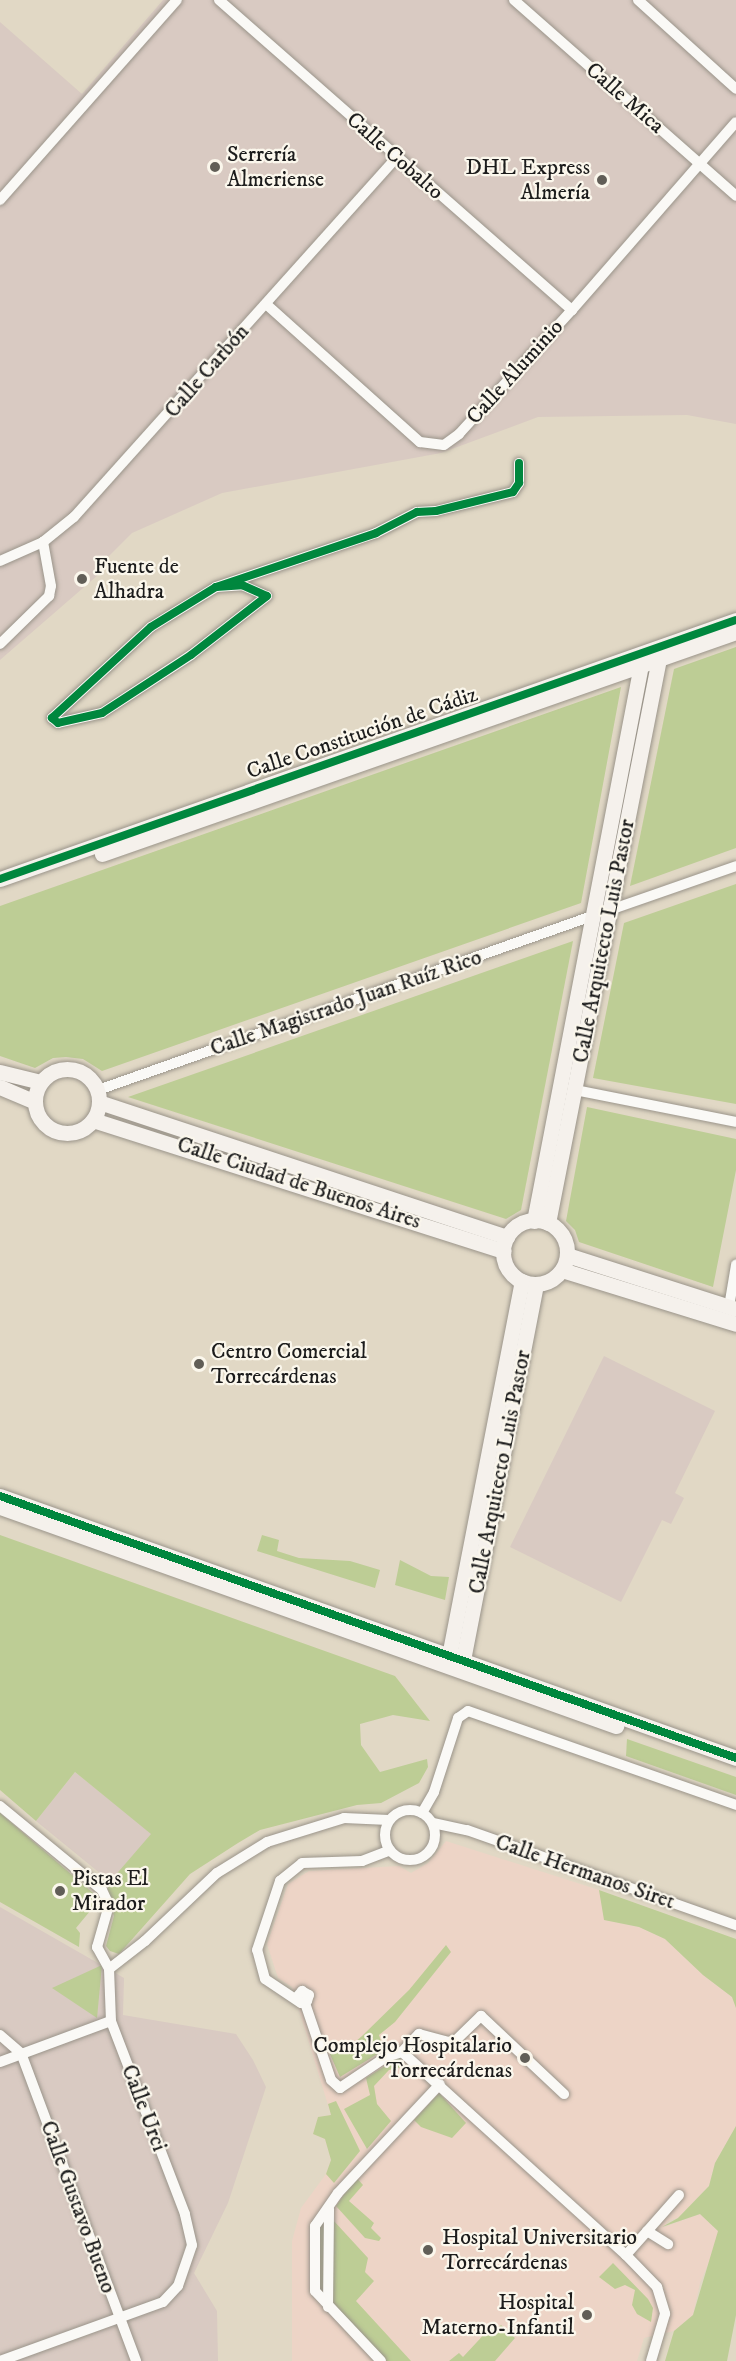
<!DOCTYPE html>
<meta charset="utf-8">
<style>
body{margin:0}
#map{position:relative;width:736px;height:2361px;overflow:hidden;background:#e1d8c5;font-family:"IM FELL DW Pica",serif}
div>[style]{position:absolute}
.built>*{inset:0;background:#edd4c6}
.industrial>*{inset:0;background:#d9cac2}
.green>*{inset:0;background:#bdcd95}
.roads{filter:drop-shadow(0 0 2px #9a948a) drop-shadow(0 0 2px #9a948a)}
.street>*{height:10px;margin:-5px;padding:0 5px;transform-origin:5px;border-radius:5px;background:#faf9f6}
.street>.ring{margin:-5px;padding:0;box-sizing:content-box;background:none;border:10px solid #faf9f6;border-radius:50%}
.secondary>*{height:15px;margin:-7.5px;padding:0 7.5px;transform-origin:7.5px;border-radius:7.5px;background:#f5f1ec}
.secondary>.ring{margin:-7.5px;padding:0;box-sizing:content-box;background:none;border:15px solid #f5f1ec;border-radius:50%}
.cycleway>*{height:8px;margin:-4px;padding:0 4px;transform-origin:4px;border-radius:4px;background:#00873e}
.dots>*{width:16px;height:16px;translate:-50% -50%;box-sizing:border-box;border:3px solid #fbf7ec;border-radius:50%}
span{translate:-50% -50%;white-space:nowrap;text-align:center;line-height:1.15;-webkit-text-stroke:4.5px #fbf7ec;paint-order:stroke}
.street-label{font-size:22px;color:#1c1c1c}
.poi-label{font-size:22px;color:#1c1c1c}
.left{translate:0 -50%;text-align:left}
.right{translate:-100% -50%;text-align:right}
</style>
<div id="map">
<div class="built">
<i style="clip-path:polygon(446px 1841px,599px 1890px,605px 1920px,639px 1927px,665px 1939px,703px 1975px,732px 1997px,736px 2008px,736px 2126px,715px 2163px,709px 2186px,678px 2218px,668px 2221px,664px 2227px,700px 2214px,718px 2231px,718px 2241px,700px 2283px,693px 2315px,674px 2331px,644px 2338px,637px 2361px,292px 2361px,292px 2241px,301px 2208px,326px 2174px,331px 2160px,325px 2139px,313px 2134px,318px 2117px,331px 2115px,292px 1987px,278px 1978px,267px 1944px,288px 1884px,309px 1871px,399px 1866px,411px 1873px,428px 1863px)"></i>
</div>
<div class="industrial">
<i style="clip-path:polygon(163px 0,736px 0,736px 424px,687px 415px,538px 417px,441px 453px,222px 493px,132px 533px,107px 558px,98px 575px,0 660px,0 22px,82px 94px)"></i>
<i style="clip-path:polygon(604px 1356px,715px 1411px,675px 1493px,684px 1498px,671px 1524px,662px 1520px,621px 1602px,510px 1547px)"></i>
<i style="clip-path:polygon(75px 1772px,152px 1834px,112px 1883px,36px 1821px)"></i>
<i style="clip-path:polygon(0 1907px,124px 1978px,123px 2015px,236px 2034px,253px 2060px,266px 2087px,228px 2203px,194px 2273px,217px 2311px,218px 2361px,0 2361px)"></i>
</div>
<div class="green">
<i style="clip-path:polygon(736px 647px,736px 848px,630px 886px,674px 669px)"></i>
<i style="clip-path:polygon(621px 687px,581px 903px,102px 1071px,83px 1059px,66px 1057px,53px 1058px,35px 1068px,0 1056px,0 906px)"></i>
<i style="clip-path:polygon(736px 884px,736px 1104px,593px 1078px,624px 923px)"></i>
<i style="clip-path:polygon(573px 941px,521px 1210px,506px 1219px,128px 1097px)"></i>
<i style="clip-path:polygon(587px 1107px,736px 1139px,736px 1170px,713px 1287px,579px 1242px,575px 1230px,566px 1221px)"></i>
<i style="clip-path:polygon(0 1535px,395px 1676px,430px 1721px,393px 1715px,360px 1724px,361px 1745px,380px 1772px,427px 1759px,428px 1767px,419px 1783px,381px 1803px,357px 1805px,260px 1830px,238px 1843px,190px 1874px,119px 1954px,110px 1951px,106px 1946px,114px 1916px,107px 1885px,151px 1834px,75px 1772px,36px 1821px,0 1790px)"></i>
<i style="clip-path:polygon(262px 1535px,279px 1540px,277px 1551px,299px 1558px,350px 1561px,380px 1570px,375px 1588px,257px 1551px)"></i>
<i style="clip-path:polygon(400px 1560px,431px 1576px,449px 1577px,445px 1600px,395px 1585px)"></i>
<i style="clip-path:polygon(627px 1739px,736px 1777px,736px 1795px,626px 1756px)"></i>
<i style="clip-path:polygon(0 1813px,100px 1899px,76px 1928px,80px 1933px,79px 1947px,0 1902px)"></i>
<i style="clip-path:polygon(599px 1890px,736px 1939px,736px 2008px,732px 1997px,703px 1975px,665px 1939px,639px 1927px,604px 1920px)"></i>
<i style="clip-path:polygon(446px 1945px,451px 1952px,395px 2022px,379px 2035px,384px 2050px,340px 2077px,329px 2052px,342px 2053px,362px 2036px,409px 1990px)"></i>
<i style="clip-path:polygon(102px 1965px,97px 2018px,52px 1988px)"></i>
<i style="clip-path:polygon(399px 2057px,406px 2066px,389px 2070px,374px 2086px,377px 2104px,391px 2121px,367px 2149px,344px 2109px,370px 2095px,366px 2078px)"></i>
<i style="clip-path:polygon(439px 2093px,466px 2123px,452px 2138px,421px 2127px,414px 2120px)"></i>
<i style="clip-path:polygon(336px 2101px,360px 2151px,334px 2183px,326px 2174px,331px 2160px,325px 2139px,313px 2134px,318px 2117px,331px 2115px,328px 2104px)"></i>
<i style="clip-path:polygon(736px 2126px,736px 2315px,727px 2361px,665px 2361px,674px 2331px,693px 2315px,718px 2231px,700px 2214px,662px 2227px,678px 2218px,709px 2186px,715px 2163px)"></i>
<i style="clip-path:polygon(356px 2177px,363px 2185px,349px 2201px,374px 2223px,371px 2228px,381px 2238px,379px 2241px,365px 2238px,336px 2206px)"></i>
<i style="clip-path:polygon(333px 2220px,368px 2258px,365px 2272px,374px 2281px,356px 2301px,411px 2361px,381px 2361px,315px 2291px,315px 2226px)"></i>
<i style="clip-path:polygon(613px 2263px,648px 2299px,653px 2308px,651px 2322px,637px 2314px,632px 2305px,635px 2290px,625px 2285px,615px 2289px,599px 2277px)"></i>
<i style="clip-path:polygon(501px 2325px,515px 2338px,495px 2361px,449px 2361px,459px 2353px,463px 2357px,490px 2328px,495px 2331px)"></i>
</div>
<div class="roads">
<div class="street">
<i style="left:219px;top:0;width:470px;rotate:41.3deg"></i>
<i style="left:514px;top:0;width:296px;rotate:41.4deg"></i>
<i style="left:638px;top:0;width:132px;rotate:42.2deg"></i>
<i style="left:0;top:200px;width:267px;rotate:-48.5deg"></i>
<i style="left:266px;top:304px;width:207px;rotate:41.9deg"></i>
<i style="left:420px;top:442px;width:24px;rotate:7deg"></i>
<i style="left:444px;top:445px;width:19px;rotate:-36deg"></i>
<i style="left:459px;top:434px;width:168px;rotate:-47.7deg"></i>
<i style="left:572px;top:310px;width:249px;rotate:-48.9deg"></i>
<i style="left:0;top:561px;width:47px;rotate:-23.8deg"></i>
<i style="left:43px;top:542px;width:40px;rotate:-39deg"></i>
<i style="left:74px;top:517px;width:482px;rotate:-48.1deg"></i>
<i style="left:216px;top:587px;width:26px;rotate:-4deg"></i>
<i style="left:242px;top:585px;width:27px;rotate:24deg"></i>
<i style="left:267px;top:596px;width:96px;rotate:142.2deg"></i>
<i style="left:191px;top:655px;width:106px;rotate:146.9deg"></i>
<i style="left:102px;top:713px;width:45px;rotate:167.2deg"></i>
<i style="left:58px;top:723px;width:8px;rotate:-140deg"></i>
<i style="left:52px;top:718px;width:134px;rotate:-42.6deg"></i>
<i style="left:151px;top:627px;width:76px;rotate:-31.6deg"></i>
<i style="left:216px;top:587px;width:169px;rotate:-18.6deg"></i>
<i style="left:376px;top:533px;width:46px;rotate:-27.1deg"></i>
<i style="left:417px;top:512px;width:19px;rotate:-3deg"></i>
<i style="left:436px;top:511px;width:79px;rotate:-13.9deg"></i>
<i style="left:513px;top:492px;width:11px;rotate:-56deg"></i>
<i style="left:519px;top:483px;width:20px;rotate:-90deg"></i>
<i style="left:0;top:644px;width:69px;rotate:-44.4deg"></i>
<i style="left:49px;top:596px;width:10px;rotate:-79deg"></i>
<i style="left:51px;top:586px;width:45px;rotate:-100.3deg"></i>
<i style="left:610px;top:910px;width:133px;rotate:-19.2deg"></i>
<i style="left:98px;top:1090px;width:527px;rotate:-19.4deg"></i>
<i style="left:575px;top:1090px;width:164px;rotate:11.2deg"></i>
<i style="left:729px;top:1307px;width:43px;rotate:-80.5deg"></i>
<i style="left:0;top:1806px;width:132px;rotate:39.5deg"></i>
<i style="left:102px;top:1890px;width:17px;rotate:65deg"></i>
<i style="left:109px;top:1905px;width:44px;rotate:105.9deg"></i>
<i style="left:97px;top:1947px;width:25px;rotate:61deg"></i>
<i style="left:109px;top:1969px;width:46px;rotate:-37.9deg"></i>
<i style="left:145px;top:1941px;width:99px;rotate:-43.4deg"></i>
<i style="left:217px;top:1873px;width:59px;rotate:-31.8deg"></i>
<i style="left:267px;top:1842px;width:81px;rotate:-17.3deg"></i>
<i style="left:344px;top:1818px;width:45px;rotate:2.5deg"></i>
<i class="ring" style="left:385px;top:1810px;width:40px;height:40px"></i>
<i style="left:422px;top:1813px;width:24px;rotate:-60deg"></i>
<i style="left:434px;top:1792px;width:78px;rotate:-72deg"></i>
<i style="left:458px;top:1718px;width:12px;rotate:-35deg"></i>
<i style="left:468px;top:1711px;width:284px;rotate:19.3deg"></i>
<i style="left:433px;top:1823px;width:35px;rotate:12deg"></i>
<i style="left:467px;top:1830px;width:285px;rotate:19.5deg"></i>
<i style="left:297px;top:1997px;width:8px;rotate:-50deg"></i>
<i style="left:302px;top:1991px;width:8px;rotate:30deg"></i>
<i style="left:309px;top:1995px;width:6px;rotate:108deg"></i>
<i style="left:307px;top:2001px;width:6px;rotate:162deg"></i>
<i style="left:301px;top:2003px;width:43px;rotate:-146.3deg"></i>
<i style="left:265px;top:1979px;width:30px;rotate:-105deg"></i>
<i style="left:257px;top:1950px;width:73px;rotate:-71.6deg"></i>
<i style="left:280px;top:1881px;width:28px;rotate:-39deg"></i>
<i style="left:302px;top:1863px;width:60px;rotate:-1.9deg"></i>
<i style="left:362px;top:1861px;width:30px;rotate:-21deg"></i>
<i style="left:305px;top:2003px;width:81px;rotate:71.3deg"></i>
<i style="left:331px;top:2080px;width:12px;rotate:42deg"></i>
<i style="left:340px;top:2088px;width:55px;rotate:-34deg"></i>
<i style="left:386px;top:2057px;width:17px;rotate:-17deg"></i>
<i style="left:402px;top:2052px;width:25px;rotate:-47deg"></i>
<i style="left:419px;top:2034px;width:30px;rotate:15deg"></i>
<i style="left:448px;top:2042px;width:8px;rotate:-14deg"></i>
<i style="left:456px;top:2040px;width:35px;rotate:-44deg"></i>
<i style="left:481px;top:2016px;width:114px;rotate:43.2deg"></i>
<i style="left:0;top:2035px;width:28px;rotate:41deg"></i>
<i style="left:21px;top:2053px;width:329px;rotate:69.5deg"></i>
<i style="left:402px;top:2052px;width:302px;rotate:42.2deg"></i>
<i style="left:626px;top:2255px;width:45px;rotate:45.9deg"></i>
<i style="left:657px;top:2287px;width:28px;rotate:73deg"></i>
<i style="left:665px;top:2314px;width:49px;rotate:106.6deg"></i>
<i style="left:0;top:2062px;width:118px;rotate:-20.3deg"></i>
<i style="left:647px;top:2231px;width:25px;rotate:32deg"></i>
<i style="left:626px;top:2255px;width:80px;rotate:-48.5deg"></i>
<i style="left:328px;top:2307px;width:98px;rotate:-89.4deg"></i>
<i style="left:0;top:2361px;width:173px;rotate:-19.9deg"></i>
<i style="left:163px;top:2302px;width:22px;rotate:-47deg"></i>
<i style="left:178px;top:2286px;width:43px;rotate:-71.1deg"></i>
<i style="left:192px;top:2245px;width:32px;rotate:-103deg"></i>
<i style="left:185px;top:2214px;width:207px;rotate:-111deg"></i>
<i style="left:111px;top:2021px;width:52px;rotate:-92.2deg"></i>
<i style="left:381px;top:2361px;width:96px;rotate:-133.3deg"></i>
<i style="left:315px;top:2291px;width:65px;rotate:-90deg"></i>
<i style="left:315px;top:2226px;width:40px;rotate:-55.1deg"></i>
<i style="left:338px;top:2193px;width:149px;rotate:-46.9deg"></i>
</div>
<div class="secondary">
<i style="left:102px;top:854px;width:672px;rotate:-19.3deg"></i>
<i style="left:0;top:879px;width:780px;rotate:-19.39deg"></i>
<i class="ring" style="left:35px;top:1069px;width:49px;height:49px"></i>
<i style="left:0;top:1072px;width:42px;rotate:13.7deg"></i>
<i style="left:0;top:1087px;width:38px;rotate:23deg"></i>
<i style="left:99px;top:1102px;width:430px;rotate:18.3deg"></i>
<i style="left:93px;top:1120px;width:431px;rotate:17.7deg"></i>
<i class="ring" style="left:503px;top:1220px;width:49px;height:49px"></i>
<i style="left:534px;top:1221px;width:566px;rotate:-79.11deg"></i>
<i style="left:548px;top:1223px;width:575px;rotate:-78.87deg"></i>
<i style="left:567px;top:1255px;width:177px;rotate:17.7deg"></i>
<i style="left:562px;top:1270px;width:182px;rotate:17.2deg"></i>
<i style="left:0;top:1496px;width:781px;rotate:19.59deg"></i>
<i style="left:0;top:1507px;width:654px;rotate:19.57deg"></i>
<i style="left:449px;top:1656px;width:382px;rotate:-79deg"></i>
<i style="left:463px;top:1660px;width:383px;rotate:-79deg"></i>
</div>
</div>
<div class="cycleway">
<i style="left:216px;top:587px;width:26px;rotate:-4deg"></i>
<i style="left:242px;top:585px;width:27px;rotate:24deg"></i>
<i style="left:267px;top:596px;width:96px;rotate:142.2deg"></i>
<i style="left:191px;top:655px;width:106px;rotate:146.9deg"></i>
<i style="left:102px;top:713px;width:45px;rotate:167.2deg"></i>
<i style="left:58px;top:723px;width:8px;rotate:-140deg"></i>
<i style="left:52px;top:718px;width:134px;rotate:-42.6deg"></i>
<i style="left:151px;top:627px;width:76px;rotate:-31.6deg"></i>
<i style="left:216px;top:587px;width:169px;rotate:-18.6deg"></i>
<i style="left:376px;top:533px;width:46px;rotate:-27.1deg"></i>
<i style="left:417px;top:512px;width:19px;rotate:-3deg"></i>
<i style="left:436px;top:511px;width:79px;rotate:-13.9deg"></i>
<i style="left:513px;top:492px;width:11px;rotate:-56deg"></i>
<i style="left:519px;top:483px;width:20px;rotate:-90deg"></i>
<i style="left:0;top:879px;width:780px;rotate:-19.39deg"></i>
<i style="left:0;top:1496px;width:781px;rotate:19.59deg"></i>
</div>
<div class="dots">
<i style="left:215px;top:167px;background:#615e57"></i>
<i style="left:602px;top:180px;background:#615e57"></i>
<i style="left:82px;top:579px;background:#615e57"></i>
<i style="left:199px;top:1364px;background:#615e57"></i>
<i style="left:60px;top:1891px;background:#615e57"></i>
<i style="left:525px;top:2058px;background:#615e57"></i>
<i style="left:428px;top:2250px;background:#615e57"></i>
<i style="left:587px;top:2315px;background:#615e57"></i>
</div>
<div class="street-label">
<span style="left:625px;top:98px;rotate:41deg">Calle Mica</span>
<span style="left:395px;top:156px;rotate:41deg">Calle Cobalto</span>
<span style="left:207px;top:371px;rotate:-49deg">Calle Carbón</span>
<span style="left:515px;top:372px;rotate:-48deg">Calle Aluminio</span>
<span style="left:362px;top:733px;rotate:-19deg">Calle Constitución de Cádiz</span>
<span style="left:604px;top:941px;rotate:-79deg">Calle Arquitecto Luis Pastor</span>
<span style="left:346px;top:1003px;rotate:-19deg">Calle Magistrado Juan Ruíz Rico</span>
<span style="left:299px;top:1183px;rotate:18deg">Calle Ciudad de Buenos Aires</span>
<span style="left:500px;top:1472px;rotate:-79deg">Calle Arquitecto Luis Pastor</span>
<span style="left:585px;top:1872px;rotate:19deg">Calle Hermanos Siret</span>
<span style="left:144px;top:2108px;rotate:69deg">Calle Urci</span>
<span style="left:78px;top:2207px;rotate:70deg">Calle Gustavo Bueno</span>
</div>
<div class="poi-label">
<span class="left" style="left:227px;top:167px">Serrería<br>Almeriense</span>
<span class="right" style="left:590px;top:180px">DHL Express<br>Almería</span>
<span class="left" style="left:94px;top:579px">Fuente de<br>Alhadra</span>
<span class="left" style="left:211px;top:1364px">Centro Comercial<br>Torrecárdenas</span>
<span class="left" style="left:72px;top:1891px">Pistas El<br>Mirador</span>
<span class="right" style="left:512px;top:2058px">Complejo Hospitalario<br>Torrecárdenas</span>
<span class="left" style="left:442px;top:2250px">Hospital Universitario<br>Torrecárdenas</span>
<span class="right" style="left:574px;top:2315px">Hospital<br>Materno-Infantil</span>
</div>
</div>
